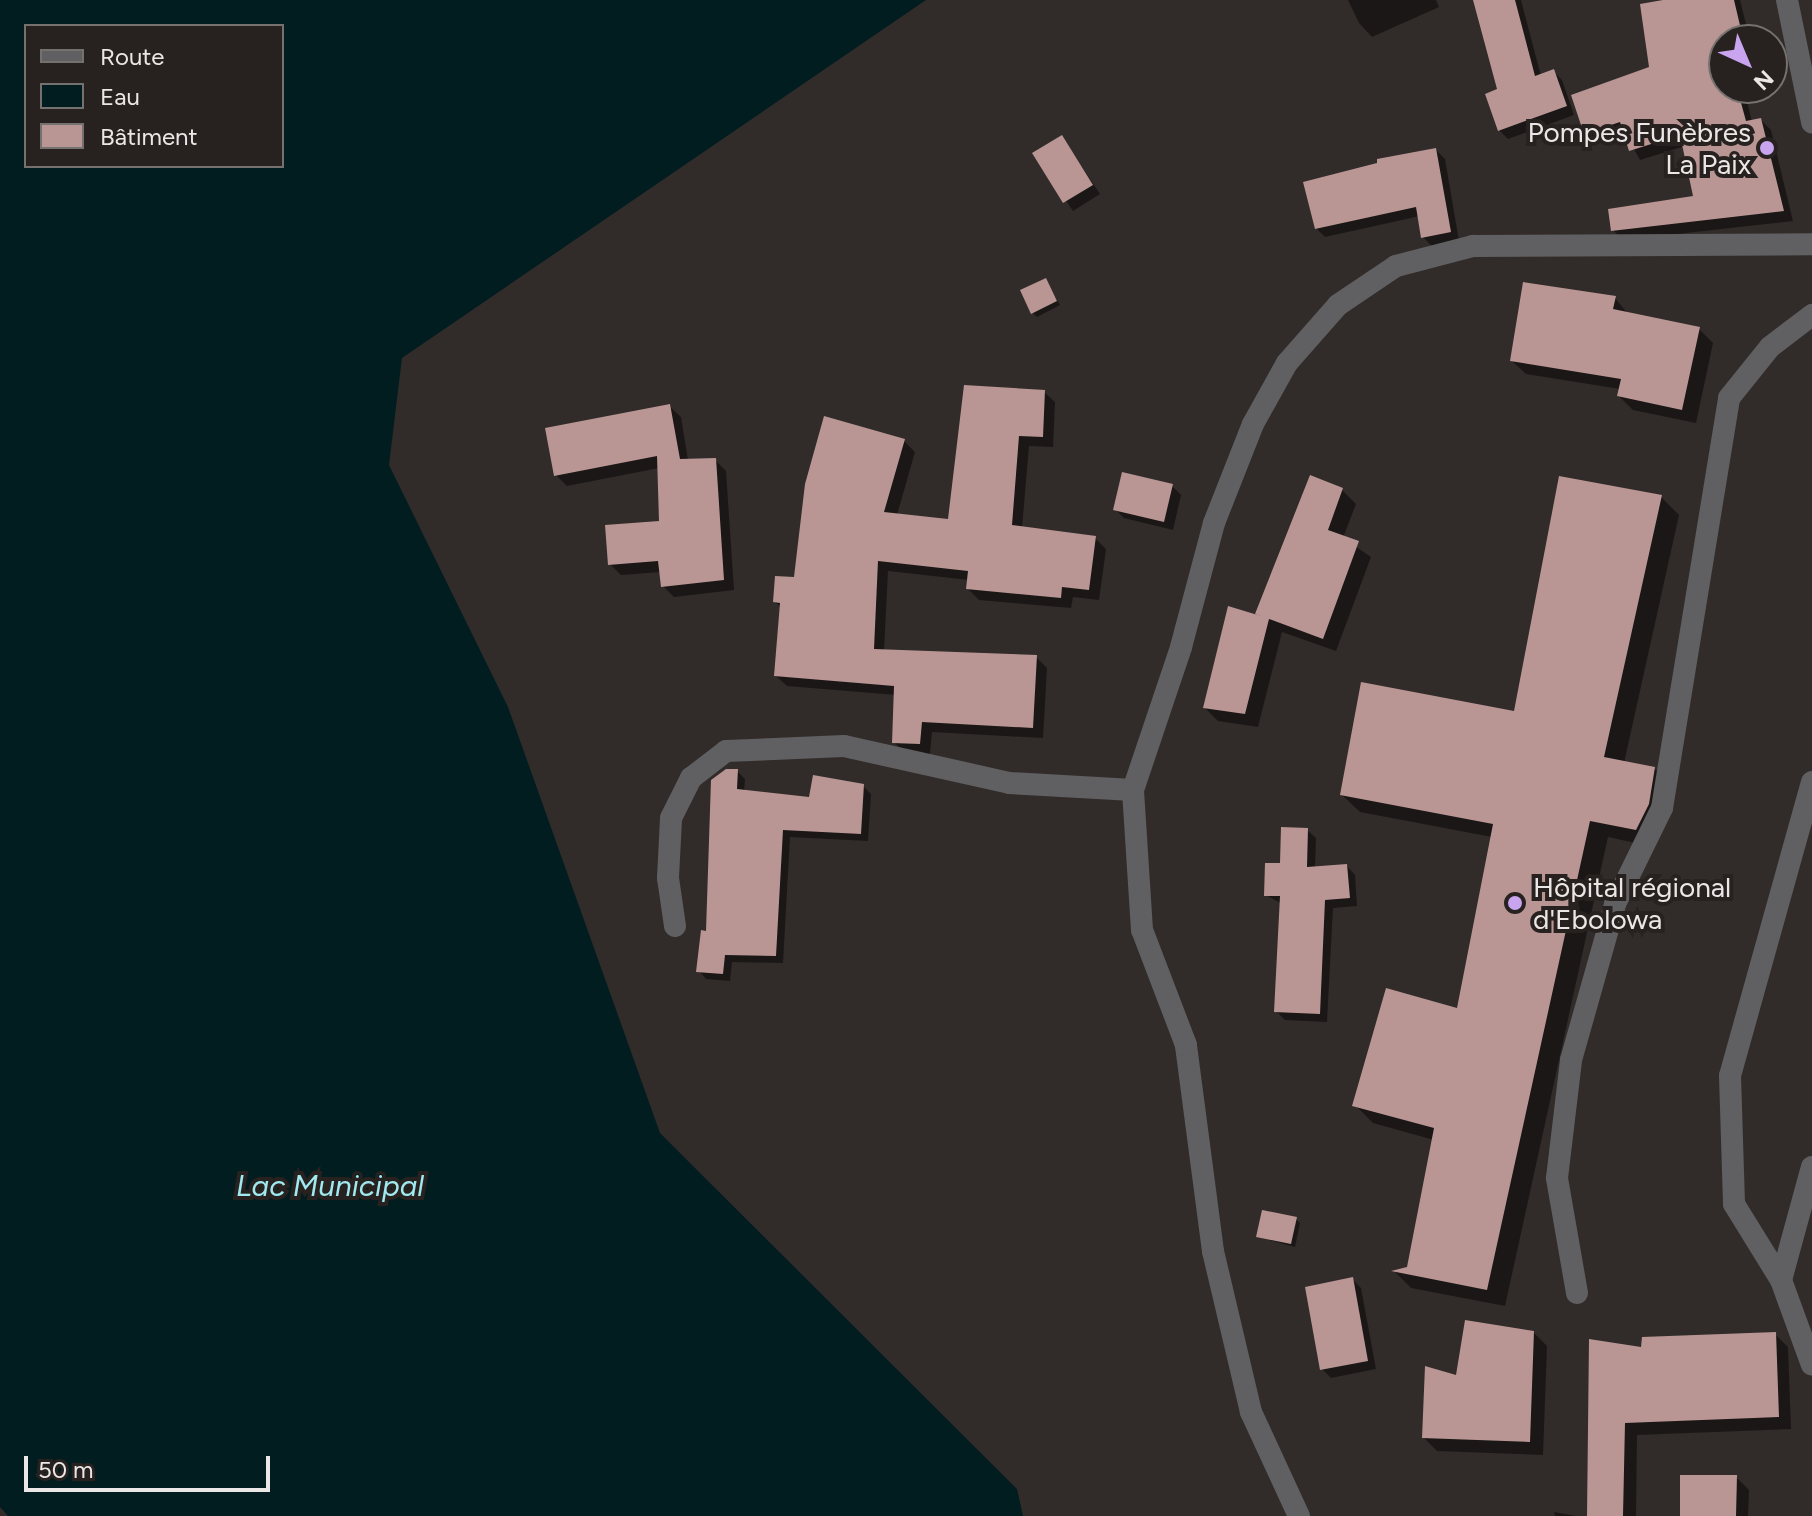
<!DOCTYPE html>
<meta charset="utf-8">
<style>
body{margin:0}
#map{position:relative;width:1812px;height:1516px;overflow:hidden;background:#312c2a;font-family:Figtree,sans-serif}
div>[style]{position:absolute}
.water>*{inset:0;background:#021d20}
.shadow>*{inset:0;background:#0007}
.building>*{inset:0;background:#b99694}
.minor>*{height:22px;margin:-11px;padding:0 11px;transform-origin:11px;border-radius:11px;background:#605f61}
.dots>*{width:22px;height:22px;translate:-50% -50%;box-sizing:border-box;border:4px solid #272220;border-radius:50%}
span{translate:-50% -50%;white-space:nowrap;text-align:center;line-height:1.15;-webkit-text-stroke:8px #272220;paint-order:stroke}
.poi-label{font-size:28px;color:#ebe7e6}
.right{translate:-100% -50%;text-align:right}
.left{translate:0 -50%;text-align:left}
.water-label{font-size:30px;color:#a1e9f1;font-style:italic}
.legend{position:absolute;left:24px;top:24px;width:260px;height:144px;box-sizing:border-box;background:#272220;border:2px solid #75716f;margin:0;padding:10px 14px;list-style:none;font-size:24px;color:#ebe7e6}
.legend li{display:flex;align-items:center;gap:16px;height:40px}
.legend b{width:40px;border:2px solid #75716f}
.north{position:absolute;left:1708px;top:24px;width:80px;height:80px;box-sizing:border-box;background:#272220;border:2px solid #75716f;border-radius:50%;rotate:136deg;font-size:22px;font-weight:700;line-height:32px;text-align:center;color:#ebe7e6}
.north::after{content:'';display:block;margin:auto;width:28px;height:36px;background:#c8a5ee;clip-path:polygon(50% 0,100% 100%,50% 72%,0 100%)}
.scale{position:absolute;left:24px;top:1456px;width:246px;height:36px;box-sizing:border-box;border:4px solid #ebe7e6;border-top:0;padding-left:10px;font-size:24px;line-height:28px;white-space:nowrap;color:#ebe7e6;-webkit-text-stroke:6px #272220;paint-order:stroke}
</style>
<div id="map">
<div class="water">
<i style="clip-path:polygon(evenodd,0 0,926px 0,402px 358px,389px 465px,508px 707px,660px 1133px,1017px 1489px,1023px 1516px,8px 1516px,0 1507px,0 0,26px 26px,282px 26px,282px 166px,26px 166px,26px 26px)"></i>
</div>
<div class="shadow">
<i style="clip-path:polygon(1348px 0,1436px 0,1439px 7px,1372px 37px,1359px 23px)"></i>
<i style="clip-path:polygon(1478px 0,1521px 0,1541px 76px,1553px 71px,1562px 80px,1574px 115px,1508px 139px,1499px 130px,1500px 90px)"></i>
<i style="clip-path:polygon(1676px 0,1740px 0,1750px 40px,1724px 40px,1724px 88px,1744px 88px,1752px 122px,1761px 120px,1771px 130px,1793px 221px,1623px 240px,1613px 230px,1696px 198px,1685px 146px,1640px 160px,1625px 133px,1595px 143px,1586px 133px,1651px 69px)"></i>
<i style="clip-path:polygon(1062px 137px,1100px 194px,1073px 211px,1035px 154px)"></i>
<i style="clip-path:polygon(1436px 150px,1445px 159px,1459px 241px,1432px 246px,1423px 237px,1420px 216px,1325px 237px,1316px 228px)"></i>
<i style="clip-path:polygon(1045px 280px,1060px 305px,1037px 317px,1033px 313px)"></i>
<i style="clip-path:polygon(1615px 298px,1628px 314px,1699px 329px,1713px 343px,1696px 423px,1633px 410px,1619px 396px,1620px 389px,1526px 374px,1512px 361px)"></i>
<i style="clip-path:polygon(1044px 392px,1055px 402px,1053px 447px,1029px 446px,1022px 528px,1095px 538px,1106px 549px,1099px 600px,1073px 597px,1071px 608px,979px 600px,968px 589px,969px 580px,888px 571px,884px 651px,1036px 657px,1047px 668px,1043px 738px,932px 732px,930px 754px,904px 752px,893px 741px,896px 695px,787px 686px,776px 676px,782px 608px,775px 602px,904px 441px,915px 452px,897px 515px,950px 521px)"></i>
<i style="clip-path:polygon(669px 406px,681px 417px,688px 460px,715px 460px,726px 471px,734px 590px,674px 597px,663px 586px,661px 572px,621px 575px,610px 564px,661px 523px,659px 468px,567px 486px,556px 475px)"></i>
<i style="clip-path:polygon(1172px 486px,1181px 495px,1173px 530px,1124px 518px,1115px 509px)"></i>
<i style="clip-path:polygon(1342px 490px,1356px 504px,1343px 538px,1371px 557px,1336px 651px,1282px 632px,1258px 727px,1218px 721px,1205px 708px,1263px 619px,1257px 614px)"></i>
<i style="clip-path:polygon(1661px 497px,1679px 515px,1624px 763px,1654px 768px,1672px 786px,1654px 847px,1608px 837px,1505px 1306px,1411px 1288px,1395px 1272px,1409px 1268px,1434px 1140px,1373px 1123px,1355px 1105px,1459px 1010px,1492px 837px,1360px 812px,1342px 795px,1516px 714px)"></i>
<i style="clip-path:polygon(737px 771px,745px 779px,744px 792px,811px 799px,863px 786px,871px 794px,868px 841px,790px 837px,783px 963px,732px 962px,730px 981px,706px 979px,699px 971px)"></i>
<i style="clip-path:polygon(1307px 830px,1316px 838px,1315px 868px,1347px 866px,1355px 875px,1357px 906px,1333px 908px,1327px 1022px,1285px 1020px,1276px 1011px,1282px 904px,1266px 895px)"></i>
<i style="clip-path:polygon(1296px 1219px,1300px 1223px,1295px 1247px,1258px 1237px)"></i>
<i style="clip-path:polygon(1352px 1279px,1361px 1288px,1376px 1369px,1331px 1378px,1322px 1369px)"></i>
<i style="clip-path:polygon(1533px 1332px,1547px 1346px,1543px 1455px,1437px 1451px,1424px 1438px,1457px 1378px)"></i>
<i style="clip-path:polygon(1775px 1334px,1788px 1347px,1791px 1429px,1637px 1435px,1636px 1516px,1589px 1516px,1643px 1349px)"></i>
<i style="clip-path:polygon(1736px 1477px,1749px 1490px,1748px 1516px,1680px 1516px)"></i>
<i style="clip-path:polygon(1554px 1512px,1576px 1516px,1555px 1516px)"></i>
</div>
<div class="building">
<i style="clip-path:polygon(1473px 0,1515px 0,1535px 76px,1554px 69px,1567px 106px,1498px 131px,1485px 94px,1497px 89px)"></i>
<i style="clip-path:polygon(1663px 0,1734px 0,1743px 38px,1724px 40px,1724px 88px,1737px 88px,1746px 121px,1761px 118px,1784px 211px,1611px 231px,1608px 209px,1693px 196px,1680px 135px,1629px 151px,1620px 122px,1584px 134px,1571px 95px,1649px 67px,1640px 4px)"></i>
<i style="clip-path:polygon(1062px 135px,1093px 185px,1063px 203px,1032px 153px)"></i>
<i style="clip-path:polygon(1436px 148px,1451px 232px,1421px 238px,1416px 207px,1315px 229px,1303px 182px,1377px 163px,1377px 159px)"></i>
<i style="clip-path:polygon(1046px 278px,1057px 301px,1031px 314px,1020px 290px)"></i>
<i style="clip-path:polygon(1523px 282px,1616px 296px,1613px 309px,1700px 327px,1682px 410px,1617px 396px,1621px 379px,1510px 361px)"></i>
<i style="clip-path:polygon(964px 385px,1045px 390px,1043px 437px,1019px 436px,1012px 525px,1096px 536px,1089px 590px,1062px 587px,1061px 598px,966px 589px,968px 571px,878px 561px,874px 649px,1037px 655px,1033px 728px,922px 722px,920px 744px,892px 743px,894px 686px,774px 676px,780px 603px,773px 602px,775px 576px,794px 577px,805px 484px,824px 416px,905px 439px,884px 512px,948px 519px)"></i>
<i style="clip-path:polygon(670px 404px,680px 459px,716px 458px,724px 580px,661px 587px,658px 561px,608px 565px,605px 525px,659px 521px,657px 456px,554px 476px,545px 428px)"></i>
<i style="clip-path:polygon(1122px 472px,1173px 484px,1164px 522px,1113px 510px)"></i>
<i style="clip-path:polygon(1310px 475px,1343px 488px,1328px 530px,1359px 541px,1323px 639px,1269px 619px,1245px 714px,1203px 708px,1228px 606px,1261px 616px,1255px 614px)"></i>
<i style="clip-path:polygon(1559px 476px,1662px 495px,1604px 757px,1655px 767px,1649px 804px,1636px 830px,1590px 821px,1487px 1290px,1391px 1271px,1407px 1267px,1434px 1128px,1352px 1106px,1386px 988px,1457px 1008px,1493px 824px,1340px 795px,1361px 682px,1514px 711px)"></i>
<i style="clip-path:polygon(726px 769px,738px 769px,737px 789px,809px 797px,813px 775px,864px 784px,861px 834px,783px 830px,776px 956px,725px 955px,723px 974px,696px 972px,701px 930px,706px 931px,711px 780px)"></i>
<i style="clip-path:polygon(1281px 827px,1308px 828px,1307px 867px,1347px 864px,1350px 898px,1325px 900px,1320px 1014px,1274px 1012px,1280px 896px,1264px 896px,1265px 863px,1280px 863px)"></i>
<i style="clip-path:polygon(1262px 1210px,1297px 1217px,1291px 1244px,1256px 1237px)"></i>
<i style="clip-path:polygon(1353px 1277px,1368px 1361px,1320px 1370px,1305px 1287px)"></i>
<i style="clip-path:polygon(1465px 1320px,1534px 1331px,1530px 1442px,1422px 1438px,1425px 1366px,1456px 1375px)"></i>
<i style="clip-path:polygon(1776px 1332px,1779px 1417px,1625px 1423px,1623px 1516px,1587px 1516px,1589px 1339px,1641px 1347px,1642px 1337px)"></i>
<i style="clip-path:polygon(1680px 1475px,1737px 1475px,1736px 1516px,1680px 1516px)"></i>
</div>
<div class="minor">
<i style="left:1787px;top:0;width:125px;rotate:78.4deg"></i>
<i style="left:1812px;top:782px;width:305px;rotate:105.6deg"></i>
<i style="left:1730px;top:1076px;width:128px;rotate:88.2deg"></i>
<i style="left:1734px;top:1204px;width:89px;rotate:58.3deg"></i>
<i style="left:1781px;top:1280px;width:90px;rotate:70deg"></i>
<i style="left:675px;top:926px;width:49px;rotate:-98.3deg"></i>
<i style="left:668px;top:878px;width:60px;rotate:-87.1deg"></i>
<i style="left:671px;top:818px;width:45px;rotate:-63.4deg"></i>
<i style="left:691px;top:778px;width:44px;rotate:-37.6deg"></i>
<i style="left:726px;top:751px;width:118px;rotate:-2.4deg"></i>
<i style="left:844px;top:746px;width:169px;rotate:12.6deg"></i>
<i style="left:1009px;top:783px;width:124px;rotate:3.2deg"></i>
<i style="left:1781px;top:1280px;width:117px;rotate:-74.7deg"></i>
<i style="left:1577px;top:1293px;width:117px;rotate:-99.9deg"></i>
<i style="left:1557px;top:1178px;width:119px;rotate:-83.2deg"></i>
<i style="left:1571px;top:1060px;width:162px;rotate:-74.2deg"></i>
<i style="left:1615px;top:904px;width:107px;rotate:-63.9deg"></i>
<i style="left:1662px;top:808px;width:415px;rotate:-80.7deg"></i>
<i style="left:1729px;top:398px;width:65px;rotate:-51.2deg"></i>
<i style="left:1770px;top:347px;width:53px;rotate:-37.3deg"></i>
<i style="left:1299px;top:1516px;width:115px;rotate:-114.8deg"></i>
<i style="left:1251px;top:1412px;width:165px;rotate:-103.3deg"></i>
<i style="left:1213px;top:1251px;width:208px;rotate:-97.5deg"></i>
<i style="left:1186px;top:1045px;width:123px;rotate:-110.9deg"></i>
<i style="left:1142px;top:930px;width:140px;rotate:-93.7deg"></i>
<i style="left:1133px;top:790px;width:151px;rotate:-71.4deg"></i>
<i style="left:1181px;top:647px;width:128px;rotate:-75.1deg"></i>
<i style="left:1214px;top:523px;width:106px;rotate:-68.5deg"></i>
<i style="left:1253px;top:424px;width:70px;rotate:-60.9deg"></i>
<i style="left:1287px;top:363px;width:77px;rotate:-48.7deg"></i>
<i style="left:1338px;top:305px;width:70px;rotate:-33.9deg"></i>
<i style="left:1396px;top:266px;width:80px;rotate:-14.6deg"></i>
<i style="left:1473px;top:246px;width:339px;rotate:-0.3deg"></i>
</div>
<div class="dots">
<i style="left:1767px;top:148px;background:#c8a5ee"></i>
<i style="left:1515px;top:903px;background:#c8a5ee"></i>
</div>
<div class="poi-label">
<span class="right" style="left:1751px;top:148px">Pompes Funèbres<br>La Paix</span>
<span class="left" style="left:1533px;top:903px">Hôpital régional<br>d'Ebolowa</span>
</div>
<div class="water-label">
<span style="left:330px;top:1186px">Lac Municipal</span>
</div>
<ul class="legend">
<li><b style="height:10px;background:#605f61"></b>Route</li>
<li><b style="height:22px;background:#021d20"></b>Eau</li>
<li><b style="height:22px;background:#b99694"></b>Bâtiment</li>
</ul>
<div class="north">N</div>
<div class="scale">50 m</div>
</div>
